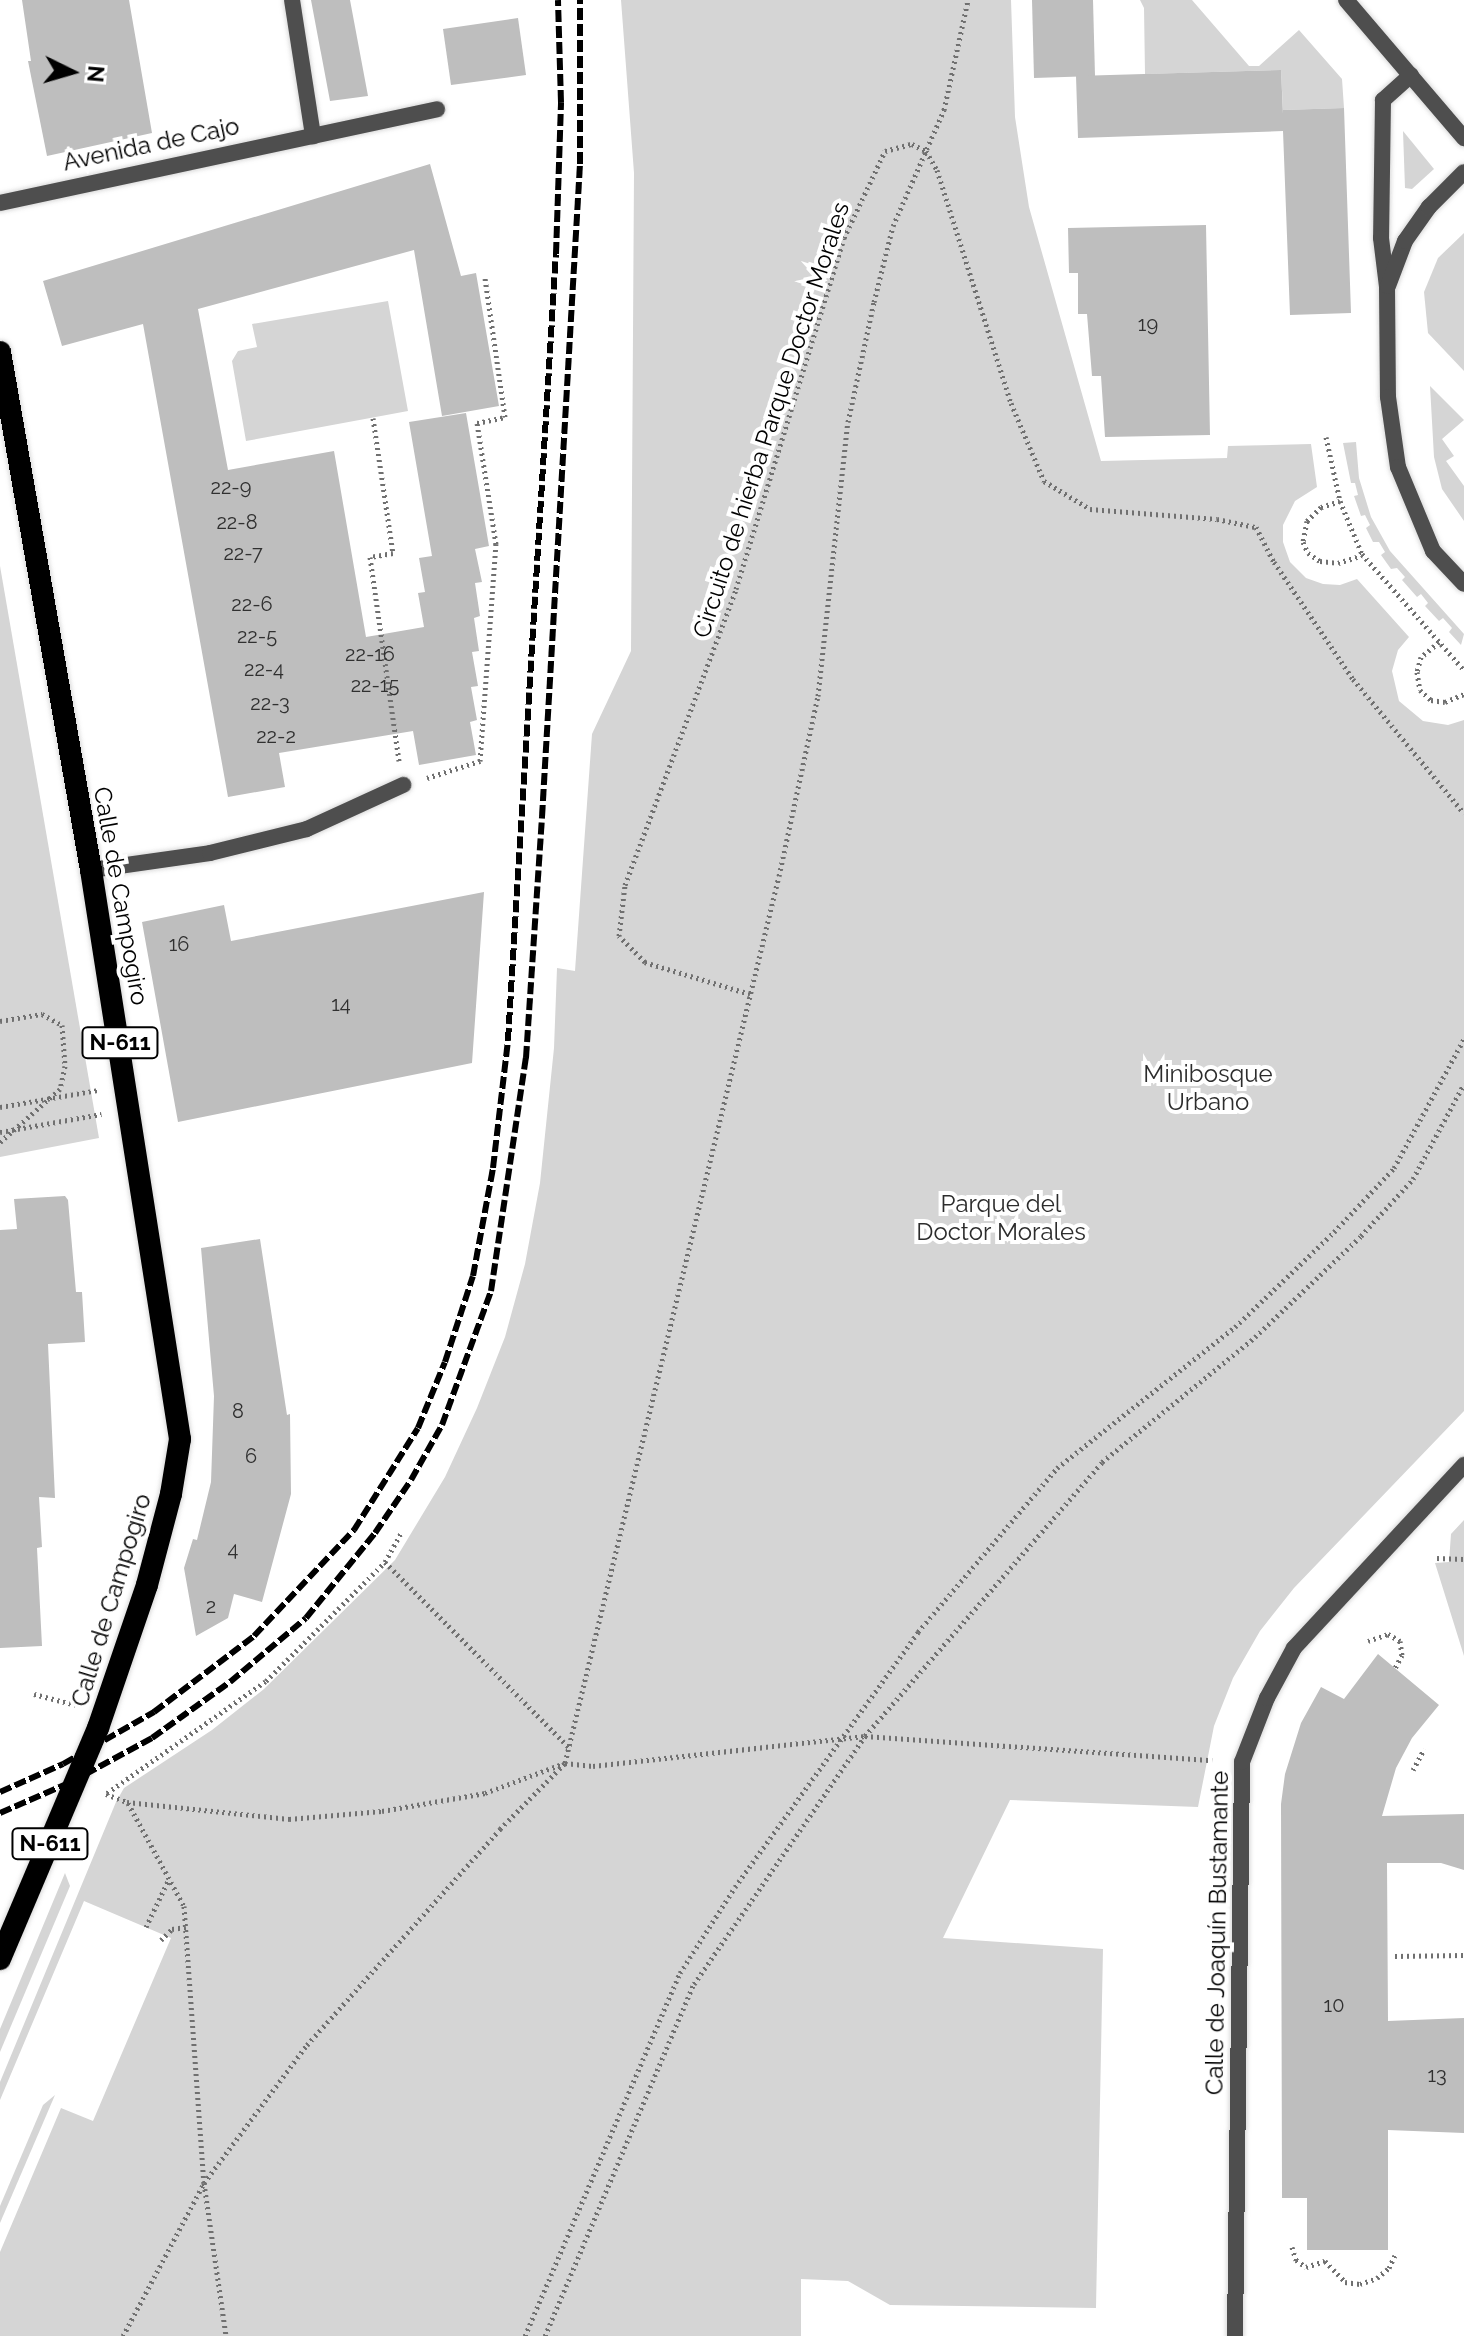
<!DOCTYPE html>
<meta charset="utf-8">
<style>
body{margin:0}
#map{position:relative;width:1464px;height:2336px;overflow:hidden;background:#fff;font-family:Raleway,sans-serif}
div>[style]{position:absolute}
.green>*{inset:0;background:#d5d5d5}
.building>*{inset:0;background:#bebebe}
.path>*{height:5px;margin-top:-2.5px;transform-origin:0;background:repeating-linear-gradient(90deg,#707070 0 2px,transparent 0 6px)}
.roads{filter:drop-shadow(0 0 2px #dbdbdb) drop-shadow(0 0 2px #dbdbdb)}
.service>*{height:16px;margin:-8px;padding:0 8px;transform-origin:8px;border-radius:8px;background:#4e4e4e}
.minor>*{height:16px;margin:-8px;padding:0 8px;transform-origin:8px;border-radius:8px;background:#4e4e4e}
.trunk>*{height:22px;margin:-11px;padding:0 11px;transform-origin:11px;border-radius:11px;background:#000}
.rail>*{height:6px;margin-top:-3px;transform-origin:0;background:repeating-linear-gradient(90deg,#000 0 12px,transparent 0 16px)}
span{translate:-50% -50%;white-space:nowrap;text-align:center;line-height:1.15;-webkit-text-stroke:8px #fff;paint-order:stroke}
.number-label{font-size:20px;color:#303030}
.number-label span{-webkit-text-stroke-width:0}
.shield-label span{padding:2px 6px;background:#fff;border:2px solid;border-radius:6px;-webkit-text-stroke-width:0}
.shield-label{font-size:22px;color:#000;font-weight:700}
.street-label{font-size:24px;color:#000}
.park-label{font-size:24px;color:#2c2c2c}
.north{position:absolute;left:32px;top:32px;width:80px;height:80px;-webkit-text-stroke:6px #fff;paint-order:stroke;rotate:95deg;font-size:22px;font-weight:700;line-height:32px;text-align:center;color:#000}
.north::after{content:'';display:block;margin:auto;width:28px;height:36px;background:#000;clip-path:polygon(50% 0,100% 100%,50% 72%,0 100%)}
</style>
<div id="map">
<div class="green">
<i style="clip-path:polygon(621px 0,1011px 0,1015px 117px,1029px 207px,1101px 461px,1227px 458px,1228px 446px,1311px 444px,1317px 487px,1295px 501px,1283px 525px,1283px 542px,1290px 562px,1306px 578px,1323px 584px,1340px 585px,1357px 579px,1409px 637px,1398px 650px,1392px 671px,1399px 701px,1423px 721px,1448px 725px,1464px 720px,1464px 1411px,1294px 1588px,1260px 1631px,1233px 1678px,1214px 1726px,1198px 1807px,1010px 1800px,943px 1938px,1103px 1949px,1096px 2308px,890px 2305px,848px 2281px,801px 2279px,801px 2336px,0 2336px,0 2252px,61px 2108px,93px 2121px,171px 1938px,84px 1901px,0 2100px,0 2082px,116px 1802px,124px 1788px,212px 1730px,264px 1689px,395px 1560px,445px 1477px,477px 1408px,505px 1337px,525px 1264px,540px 1183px,554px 1048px,557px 968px,575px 971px,592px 734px,631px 651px,634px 173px)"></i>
<i style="clip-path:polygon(1140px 0,1192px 0,1249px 66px,1259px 66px,1299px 30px,1342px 79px,1344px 108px,1283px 110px,1281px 70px,1145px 74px,1144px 8px)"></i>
<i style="clip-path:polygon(1403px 131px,1434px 169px,1412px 189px,1405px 188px)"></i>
<i style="clip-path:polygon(1464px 233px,1464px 371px,1428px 333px,1424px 292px,1438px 258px)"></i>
<i style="clip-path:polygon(388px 301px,408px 411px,246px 441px,232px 361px,238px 351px,257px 347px,252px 324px)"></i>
<i style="clip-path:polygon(1430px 386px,1464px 420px,1442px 439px,1454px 456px,1446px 461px,1464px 486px,1464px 521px,1442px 489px,1434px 457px)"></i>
<i style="clip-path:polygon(1356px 442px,1359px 478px,1371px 517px,1390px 551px,1464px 634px,1461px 645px,1449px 632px,1452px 628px,1443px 618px,1439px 621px,1425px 606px,1428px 603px,1421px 594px,1417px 597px,1402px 580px,1405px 577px,1397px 568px,1391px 569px,1381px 555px,1385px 552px,1379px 542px,1373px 542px,1366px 528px,1370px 525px,1365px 515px,1361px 516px,1354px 496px,1358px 495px,1355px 483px,1351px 483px,1343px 443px)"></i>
<i style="clip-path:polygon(0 566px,99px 1138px,0 1157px)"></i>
<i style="clip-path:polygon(1464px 1520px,1464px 1656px,1435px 1563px,1449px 1562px,1451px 1534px)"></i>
<i style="clip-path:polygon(65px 1873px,70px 1886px,0 2052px,0 2029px)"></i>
<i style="clip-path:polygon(55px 2095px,0 2223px,0 2206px,43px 2105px)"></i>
</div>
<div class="building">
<i style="clip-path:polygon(22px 0,129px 0,152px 133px,47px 156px,28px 61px,31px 61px)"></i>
<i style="clip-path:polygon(311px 0,350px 0,368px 96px,330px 101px)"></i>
<i style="clip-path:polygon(1032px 0,1093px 0,1095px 76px,1034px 78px)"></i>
<i style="clip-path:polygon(518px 18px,526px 75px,451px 85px,443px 29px)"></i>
<i style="clip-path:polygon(1281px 70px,1283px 114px,1283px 110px,1344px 108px,1351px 313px,1290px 315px,1283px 131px,1078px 138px,1076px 76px)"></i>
<i style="clip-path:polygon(430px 164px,461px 276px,476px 273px,499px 406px,442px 416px,414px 250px,198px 309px,228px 470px,334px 451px,366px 637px,424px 627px,418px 593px,425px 592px,419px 558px,432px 556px,409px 422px,466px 413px,489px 546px,475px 549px,482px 582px,475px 583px,480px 616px,474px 618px,479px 651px,472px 652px,478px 686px,471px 687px,477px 720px,470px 722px,476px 755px,419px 765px,413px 731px,279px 753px,285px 787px,228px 797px,143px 324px,62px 346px,43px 281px)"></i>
<i style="clip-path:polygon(1206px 225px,1210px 435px,1105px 437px,1101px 376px,1092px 376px,1087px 314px,1078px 314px,1078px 273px,1069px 273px,1068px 228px)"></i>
<i style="clip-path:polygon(484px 892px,472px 1063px,178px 1122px,142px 922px,224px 905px,231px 941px)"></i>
<i style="clip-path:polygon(65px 1196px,68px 1200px,76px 1292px,82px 1292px,85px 1342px,48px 1344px,55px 1498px,39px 1497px,42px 1547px,37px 1548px,42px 1646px,0 1648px,0 1230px,17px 1229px,14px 1199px)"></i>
<i style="clip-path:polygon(260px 1239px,287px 1415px,290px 1414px,291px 1494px,262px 1602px,234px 1594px,228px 1618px,196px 1636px,184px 1568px,193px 1539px,197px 1540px,211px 1482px,214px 1396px,201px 1248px)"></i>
<i style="clip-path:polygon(1378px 1654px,1439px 1705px,1412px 1738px,1396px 1768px,1382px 1816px,1464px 1814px,1464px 1870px,1441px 1863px,1387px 1863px,1388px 2021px,1464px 2018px,1464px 2133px,1388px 2130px,1388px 2250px,1307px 2250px,1307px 2198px,1282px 2198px,1281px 1804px,1285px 1774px,1301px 1723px,1321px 1687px,1344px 1699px)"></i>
</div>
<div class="path">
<i style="left:373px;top:418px;width:136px;rotate:81.6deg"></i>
<i style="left:393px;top:553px;width:23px;rotate:170deg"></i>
<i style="left:370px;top:557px;width:206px;rotate:81.9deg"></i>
<i style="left:1326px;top:437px;width:66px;rotate:77.7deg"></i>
<i style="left:1340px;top:501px;width:57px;rotate:67.5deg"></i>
<i style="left:1362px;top:554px;width:154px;rotate:48.7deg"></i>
<i style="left:1340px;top:501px;width:20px;rotate:162deg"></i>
<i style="left:1321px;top:507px;width:20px;rotate:135deg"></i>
<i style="left:1307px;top:521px;width:21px;rotate:101deg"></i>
<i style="left:1303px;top:542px;width:12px;rotate:66deg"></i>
<i style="left:1308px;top:553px;width:14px;rotate:34deg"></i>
<i style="left:1320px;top:561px;width:18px;rotate:6deg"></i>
<i style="left:1338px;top:563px;width:25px;rotate:-18deg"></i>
<i style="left:1439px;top:642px;width:23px;rotate:140deg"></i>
<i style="left:1421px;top:657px;width:16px;rotate:105deg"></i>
<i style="left:1417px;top:672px;width:18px;rotate:81deg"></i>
<i style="left:1420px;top:690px;width:15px;rotate:42deg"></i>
<i style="left:1431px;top:700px;width:14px;rotate:8deg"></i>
<i style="left:1445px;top:702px;width:21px;rotate:-23deg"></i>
<i style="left:427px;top:778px;width:56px;rotate:-17.8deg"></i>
<i style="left:480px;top:761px;width:218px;rotate:-85.8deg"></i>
<i style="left:496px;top:544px;width:122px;rotate:-98.9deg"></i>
<i style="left:477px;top:423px;width:29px;rotate:-12deg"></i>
<i style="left:505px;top:417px;width:140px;rotate:-98.2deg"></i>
<i style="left:750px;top:994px;width:110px;rotate:-163.1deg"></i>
<i style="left:645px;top:962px;width:37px;rotate:-135deg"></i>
<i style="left:619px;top:936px;width:51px;rotate:-83.3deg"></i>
<i style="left:625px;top:885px;width:316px;rotate:-69.4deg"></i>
<i style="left:736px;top:589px;width:367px;rotate:-72.9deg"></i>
<i style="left:844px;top:238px;width:96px;rotate:-64.8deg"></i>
<i style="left:885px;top:151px;width:28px;rotate:-15deg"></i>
<i style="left:912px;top:144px;width:16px;rotate:27deg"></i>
<i style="left:926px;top:151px;width:22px;rotate:60deg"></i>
<i style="left:937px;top:170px;width:244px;rotate:72.4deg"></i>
<i style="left:1011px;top:403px;width:85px;rotate:67.1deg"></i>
<i style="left:1044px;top:481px;width:54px;rotate:31.3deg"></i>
<i style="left:1090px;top:509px;width:127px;rotate:4.5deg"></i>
<i style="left:1217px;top:519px;width:40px;rotate:12deg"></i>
<i style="left:1256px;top:527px;width:39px;rotate:63deg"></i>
<i style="left:1274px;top:562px;width:141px;rotate:56deg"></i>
<i style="left:1353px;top:679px;width:174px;rotate:50.4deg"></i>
<i style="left:0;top:1021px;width:43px;rotate:-9.5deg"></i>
<i style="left:42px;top:1014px;width:23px;rotate:29deg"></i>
<i style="left:62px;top:1025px;width:41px;rotate:85.8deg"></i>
<i style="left:65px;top:1066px;width:24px;rotate:102deg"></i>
<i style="left:60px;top:1089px;width:80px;rotate:138.5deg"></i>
<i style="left:0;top:1107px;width:99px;rotate:-9.8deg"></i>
<i style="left:0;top:1132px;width:103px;rotate:-10.1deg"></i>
<i style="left:1437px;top:1558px;width:27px;rotate:2deg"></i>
<i style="left:385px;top:1562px;width:261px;rotate:45.2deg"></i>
<i style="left:1368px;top:1641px;width:21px;rotate:-19deg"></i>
<i style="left:1388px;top:1634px;width:14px;rotate:30deg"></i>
<i style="left:1400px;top:1641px;width:14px;rotate:82deg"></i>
<i style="left:1402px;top:1655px;width:15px;rotate:118deg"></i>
<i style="left:34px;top:1694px;width:43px;rotate:14.7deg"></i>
<i style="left:1413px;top:1770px;width:24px;rotate:-62deg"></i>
<i style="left:107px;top:1793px;width:194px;rotate:-35.2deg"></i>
<i style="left:266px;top:1681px;width:168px;rotate:-45deg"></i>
<i style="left:385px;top:1562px;width:35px;rotate:-61deg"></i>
<i style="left:106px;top:1794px;width:22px;rotate:21deg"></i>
<i style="left:127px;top:1802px;width:163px;rotate:6deg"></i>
<i style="left:289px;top:1819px;width:93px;rotate:-4.9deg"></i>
<i style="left:382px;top:1811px;width:105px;rotate:-9.9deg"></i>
<i style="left:485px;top:1793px;width:85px;rotate:-20.6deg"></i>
<i style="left:565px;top:1763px;width:912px;rotate:-76.44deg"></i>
<i style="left:779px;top:876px;width:184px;rotate:-77.8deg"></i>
<i style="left:818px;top:696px;width:276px;rotate:-83.8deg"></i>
<i style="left:848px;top:422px;width:123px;rotate:-77.8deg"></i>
<i style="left:874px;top:302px;width:78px;rotate:-76deg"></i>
<i style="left:893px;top:226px;width:127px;rotate:-66.3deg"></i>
<i style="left:944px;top:110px;width:113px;rotate:-77.7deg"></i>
<i style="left:128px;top:1803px;width:117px;rotate:61.5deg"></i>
<i style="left:184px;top:1906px;width:278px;rotate:85.9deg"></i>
<i style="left:204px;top:2183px;width:155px;rotate:81.8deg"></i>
<i style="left:146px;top:1927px;width:53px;rotate:-64.4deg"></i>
<i style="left:161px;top:1940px;width:16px;rotate:-45deg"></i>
<i style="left:172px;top:1929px;width:14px;rotate:-8deg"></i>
<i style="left:1395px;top:1956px;width:69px;rotate:-0.8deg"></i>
<i style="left:1292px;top:2247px;width:14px;rotate:73deg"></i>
<i style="left:1296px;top:2260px;width:12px;rotate:35deg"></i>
<i style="left:1306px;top:2267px;width:20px;rotate:-18deg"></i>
<i style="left:1325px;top:2261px;width:29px;rotate:46deg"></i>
<i style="left:1345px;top:2282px;width:15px;rotate:8deg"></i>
<i style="left:1360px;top:2284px;width:18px;rotate:-19deg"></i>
<i style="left:1377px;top:2278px;width:16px;rotate:-40deg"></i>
<i style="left:1389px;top:2268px;width:14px;rotate:-65deg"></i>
<i style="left:123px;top:2336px;width:173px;rotate:-62.1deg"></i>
<i style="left:204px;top:2183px;width:172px;rotate:-53.3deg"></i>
<i style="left:307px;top:2045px;width:290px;rotate:-48.2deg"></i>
<i style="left:500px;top:1829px;width:93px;rotate:-45.4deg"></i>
<i style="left:565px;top:1763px;width:28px;rotate:6deg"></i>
<i style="left:593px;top:1766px;width:274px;rotate:-6.3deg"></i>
<i style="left:865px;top:1736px;width:348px;rotate:4deg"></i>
<i style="left:525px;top:2336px;width:395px;rotate:-66.9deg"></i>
<i style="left:680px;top:1973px;width:102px;rotate:-57.4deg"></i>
<i style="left:735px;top:1887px;width:314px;rotate:-54.3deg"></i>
<i style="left:918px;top:1632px;width:215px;rotate:-49.7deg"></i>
<i style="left:1057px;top:1468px;width:227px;rotate:-38.4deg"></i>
<i style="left:1235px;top:1327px;width:137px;rotate:-43.8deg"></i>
<i style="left:1334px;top:1232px;width:88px;rotate:-46.8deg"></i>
<i style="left:1394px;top:1168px;width:147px;rotate:-61.5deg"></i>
<i style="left:545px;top:2336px;width:382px;rotate:-67.1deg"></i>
<i style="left:694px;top:1984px;width:301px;rotate:-55.4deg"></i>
<i style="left:865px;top:1736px;width:362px;rotate:-49.1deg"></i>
<i style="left:1102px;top:1462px;width:198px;rotate:-39.2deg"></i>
<i style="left:1255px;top:1337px;width:146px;rotate:-43.6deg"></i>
<i style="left:1361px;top:1236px;width:77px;rotate:-47.6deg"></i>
<i style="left:1413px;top:1179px;width:108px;rotate:-61.8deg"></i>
</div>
<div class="roads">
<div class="service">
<i style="left:91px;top:870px;width:120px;rotate:-8.1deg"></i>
<i style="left:210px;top:853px;width:100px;rotate:-13.9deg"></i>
<i style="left:307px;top:829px;width:106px;rotate:-24.6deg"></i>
</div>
<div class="minor">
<i style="left:292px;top:0;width:138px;rotate:81.2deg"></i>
<i style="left:1346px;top:0;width:182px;rotate:49.5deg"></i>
<i style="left:1411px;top:75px;width:38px;rotate:138deg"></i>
<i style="left:1383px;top:100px;width:138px;rotate:90.8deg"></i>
<i style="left:1381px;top:238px;width:49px;rotate:83deg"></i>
<i style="left:1387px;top:287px;width:110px;rotate:89.5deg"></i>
<i style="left:1388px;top:397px;width:71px;rotate:81.9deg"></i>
<i style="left:1398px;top:467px;width:91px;rotate:67.4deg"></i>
<i style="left:1433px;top:551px;width:45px;rotate:46.8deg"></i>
<i style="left:0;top:203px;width:447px;rotate:-12.1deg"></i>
<i style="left:1388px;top:286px;width:48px;rotate:-69.3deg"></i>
<i style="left:1405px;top:241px;width:42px;rotate:-54.8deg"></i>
<i style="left:1429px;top:207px;width:49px;rotate:-45deg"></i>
<i style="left:1235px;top:2336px;width:574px;rotate:-89.3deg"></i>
<i style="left:1242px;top:1762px;width:69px;rotate:-68.7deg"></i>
<i style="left:1267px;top:1698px;width:57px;rotate:-61.6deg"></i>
<i style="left:1294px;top:1648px;width:250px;rotate:-47.1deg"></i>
</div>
<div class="trunk">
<i style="left:0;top:352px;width:526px;rotate:80.04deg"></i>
<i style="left:91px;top:870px;width:576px;rotate:81.11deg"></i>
<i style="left:180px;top:1439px;width:56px;rotate:99.3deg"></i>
<i style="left:171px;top:1494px;width:94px;rotate:104.8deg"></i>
<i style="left:147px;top:1585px;width:151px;rotate:108.9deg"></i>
<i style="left:98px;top:1728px;width:251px;rotate:113deg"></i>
</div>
</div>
<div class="rail">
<i style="left:0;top:1792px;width:69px;rotate:-24deg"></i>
<i style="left:63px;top:1764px;width:105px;rotate:-29.7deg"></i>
<i style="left:154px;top:1712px;width:126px;rotate:-37.2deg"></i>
<i style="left:254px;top:1636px;width:146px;rotate:-46.7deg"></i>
<i style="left:354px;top:1530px;width:120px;rotate:-57.9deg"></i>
<i style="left:418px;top:1428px;width:71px;rotate:-67.8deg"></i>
<i style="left:445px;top:1362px;width:90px;rotate:-72deg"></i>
<i style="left:473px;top:1276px;width:110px;rotate:-79.5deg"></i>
<i style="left:493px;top:1168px;width:129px;rotate:-83.3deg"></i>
<i style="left:508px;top:1040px;width:787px;rotate:-86.51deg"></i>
<i style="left:556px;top:254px;width:152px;rotate:-88.1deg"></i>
<i style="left:561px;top:102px;width:102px;rotate:-91.7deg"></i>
<i style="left:0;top:1813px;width:77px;rotate:-23.6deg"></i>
<i style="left:71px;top:1782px;width:92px;rotate:-28.5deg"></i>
<i style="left:152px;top:1738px;width:96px;rotate:-35.7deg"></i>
<i style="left:230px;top:1682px;width:99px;rotate:-40.1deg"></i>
<i style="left:306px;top:1618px;width:109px;rotate:-50.9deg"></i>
<i style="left:375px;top:1533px;width:64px;rotate:-55.8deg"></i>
<i style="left:411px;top:1480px;width:63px;rotate:-60.6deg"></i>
<i style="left:442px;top:1425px;width:143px;rotate:-69.9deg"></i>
<i style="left:491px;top:1291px;width:236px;rotate:-81.5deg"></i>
<i style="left:526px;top:1058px;width:242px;rotate:-86.2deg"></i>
<i style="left:542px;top:817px;width:654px;rotate:-86.67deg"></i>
<i style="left:580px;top:164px;width:164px;rotate:-90deg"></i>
</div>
<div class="number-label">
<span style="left:1148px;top:324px">19</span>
<span style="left:231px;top:487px">22-9</span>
<span style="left:237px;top:522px">22-8</span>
<span style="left:243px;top:553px">22-7</span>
<span style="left:252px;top:604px">22-6</span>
<span style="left:257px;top:636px">22-5</span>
<span style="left:370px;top:654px">22-16</span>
<span style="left:264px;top:669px">22-4</span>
<span style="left:375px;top:685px">22-15</span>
<span style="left:270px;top:703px">22-3</span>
<span style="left:276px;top:736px">22-2</span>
<span style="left:179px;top:944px">16</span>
<span style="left:341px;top:1004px">14</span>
<span style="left:238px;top:1411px">8</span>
<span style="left:251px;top:1456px">6</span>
<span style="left:233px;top:1549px">4</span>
<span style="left:211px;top:1606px">2</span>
<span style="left:1334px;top:2005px">10</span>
<span style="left:1437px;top:2075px">13</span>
</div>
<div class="shield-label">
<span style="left:120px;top:1043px">N-611</span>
<span style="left:50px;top:1844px">N-611</span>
</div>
<div class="street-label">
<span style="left:151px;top:144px;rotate:-12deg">Avenida de Cajo</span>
<span style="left:771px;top:420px;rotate:-72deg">Circuito de hierba Parque Doctor Morales</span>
<span style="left:121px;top:896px;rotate:80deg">Calle de Campogiro</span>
<span style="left:111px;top:1600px;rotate:-73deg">Calle de Campogiro</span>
<span style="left:1217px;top:1933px;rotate:-89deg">Calle de Joaquín Bustamante</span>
</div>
<div class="park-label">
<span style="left:1208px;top:1088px">Minibosque<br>Urbano</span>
<span style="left:1001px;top:1218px">Parque del<br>Doctor Morales</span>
</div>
<div class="north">N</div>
</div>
